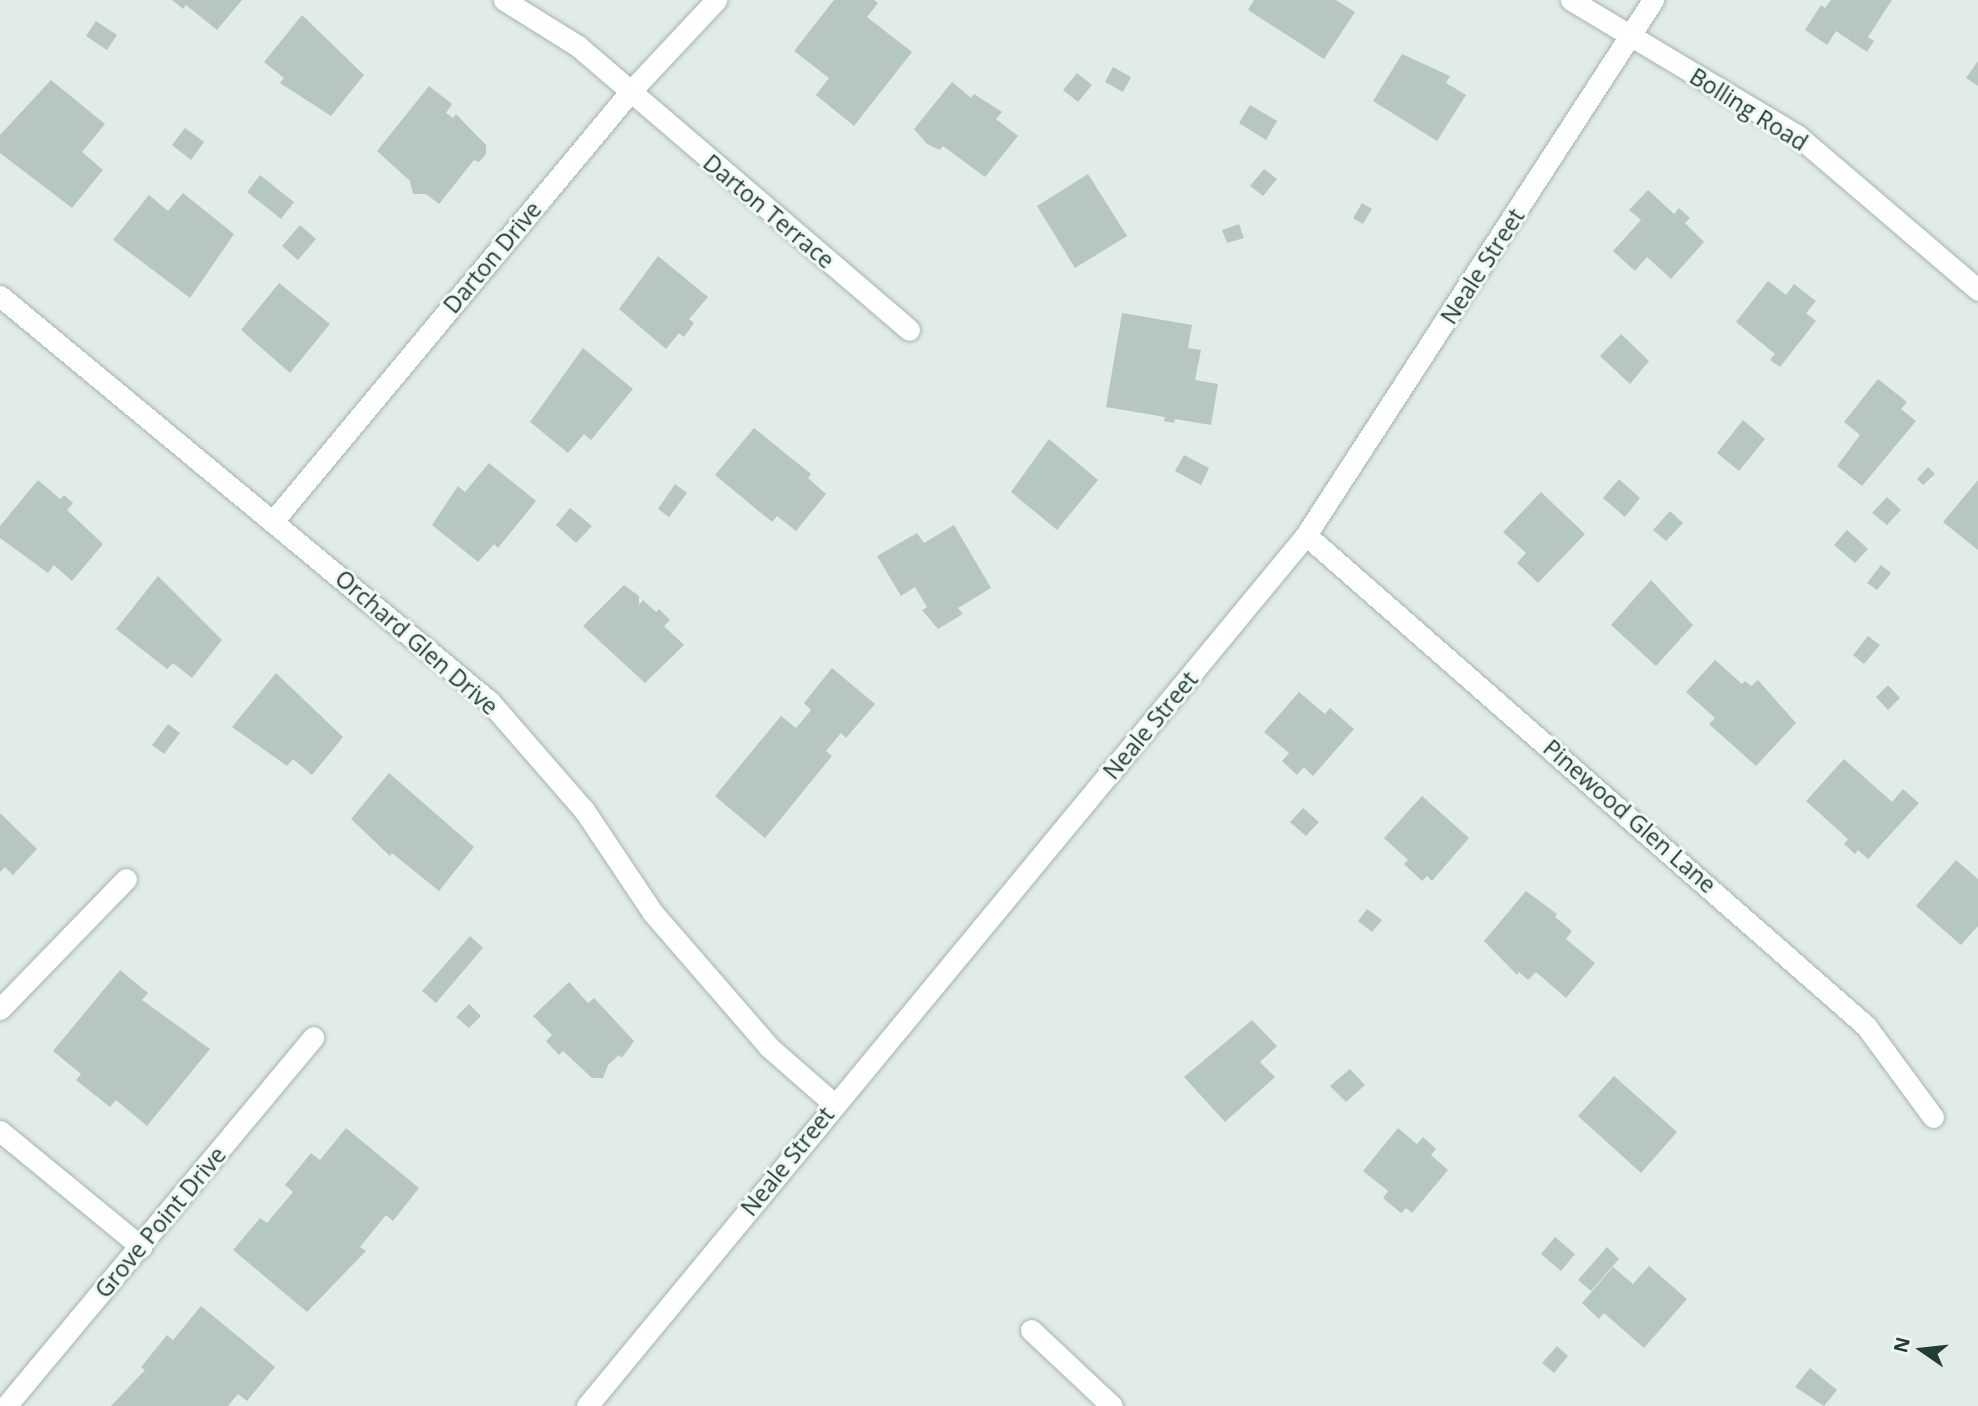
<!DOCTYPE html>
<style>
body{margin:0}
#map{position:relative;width:1978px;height:1406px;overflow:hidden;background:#e1ece7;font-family:"Open Sans",sans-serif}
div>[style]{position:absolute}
.building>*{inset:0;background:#b6c7bf}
.roads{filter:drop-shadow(0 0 2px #a3b4ae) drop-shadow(0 0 2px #a3b4ae)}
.minor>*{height:21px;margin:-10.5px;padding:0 10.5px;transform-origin:10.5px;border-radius:10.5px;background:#fff}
span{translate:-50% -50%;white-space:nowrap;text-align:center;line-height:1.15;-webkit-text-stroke:6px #f1f9f5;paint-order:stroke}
.street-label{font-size:23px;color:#203e34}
.north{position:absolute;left:1887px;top:1315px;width:70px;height:70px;-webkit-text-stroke:5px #f1f9f5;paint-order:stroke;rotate:284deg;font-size:19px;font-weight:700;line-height:28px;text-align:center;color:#203e34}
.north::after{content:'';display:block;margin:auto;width:24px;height:32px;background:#203e34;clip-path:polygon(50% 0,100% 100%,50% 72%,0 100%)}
</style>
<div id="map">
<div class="building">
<i style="clip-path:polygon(172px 0,242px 0,217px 30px,186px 5px,183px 9px)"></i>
<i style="clip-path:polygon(834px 0,874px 0,878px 3px,867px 17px,912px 52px,854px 126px,816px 95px,829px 78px,794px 51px)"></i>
<i style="clip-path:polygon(1254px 0,1336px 0,1355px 12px,1324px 59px,1248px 10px)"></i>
<i style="clip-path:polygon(1831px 0,1892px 0,1868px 37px,1874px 41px,1867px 52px,1836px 31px,1827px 45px,1805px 30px,1821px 5px,1825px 8px)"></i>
<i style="clip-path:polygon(302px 15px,364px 75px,331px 116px,280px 83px,284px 78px,264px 62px)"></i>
<i style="clip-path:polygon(96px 21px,117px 35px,107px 50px,86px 36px)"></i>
<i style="clip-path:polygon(1402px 54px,1450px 76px,1446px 83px,1466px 95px,1437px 141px,1373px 101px)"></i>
<i style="clip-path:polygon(1978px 61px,1978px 86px,1966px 78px)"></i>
<i style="clip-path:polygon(1113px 67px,1131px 77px,1123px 92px,1105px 82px)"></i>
<i style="clip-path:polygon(1077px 73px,1092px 85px,1078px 102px,1063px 90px)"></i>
<i style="clip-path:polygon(51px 80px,105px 124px,82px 152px,103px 170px,72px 208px,0 153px,0 135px)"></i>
<i style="clip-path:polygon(952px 82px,971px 98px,974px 94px,1002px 112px,996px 119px,1018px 136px,985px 177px,943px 146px,940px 150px,927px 144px,914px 129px)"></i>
<i style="clip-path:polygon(429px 86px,452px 104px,446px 113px,453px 118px,456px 114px,486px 145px,486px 154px,479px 162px,474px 160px,439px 204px,426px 194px,413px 194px,410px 181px,377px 151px)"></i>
<i style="clip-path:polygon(1250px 105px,1277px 121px,1266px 140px,1239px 123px)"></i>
<i style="clip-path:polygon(185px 128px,204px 142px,191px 160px,172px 145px)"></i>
<i style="clip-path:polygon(1264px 169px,1277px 179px,1263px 196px,1250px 186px)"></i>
<i style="clip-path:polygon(1088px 174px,1127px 236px,1075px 268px,1037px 206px)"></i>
<i style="clip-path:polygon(260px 175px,294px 202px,281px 219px,247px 192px)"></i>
<i style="clip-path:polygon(1648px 190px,1674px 214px,1679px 208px,1690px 218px,1685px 223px,1704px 242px,1671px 279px,1647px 257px,1635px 271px,1613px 251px,1641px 220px,1629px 210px)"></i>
<i style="clip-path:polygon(183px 193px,234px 234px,190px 298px,113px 240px,149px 195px,168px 211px)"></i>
<i style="clip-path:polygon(1362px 203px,1372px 209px,1363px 224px,1353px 218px)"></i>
<i style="clip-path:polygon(1239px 224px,1244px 238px,1227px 243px,1222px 230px)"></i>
<i style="clip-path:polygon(300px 225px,316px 239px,298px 260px,282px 246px)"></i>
<i style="clip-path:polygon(658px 256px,708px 297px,689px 319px,694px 323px,684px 337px,679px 333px,666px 349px,619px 309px)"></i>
<i style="clip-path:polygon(1768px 281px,1786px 295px,1794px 284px,1816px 301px,1806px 313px,1816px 321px,1780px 367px,1770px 360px,1775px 354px,1736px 322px)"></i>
<i style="clip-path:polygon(279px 283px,330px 324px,290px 373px,241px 330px)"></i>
<i style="clip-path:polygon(1122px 313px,1192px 325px,1188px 348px,1201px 350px,1195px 380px,1218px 384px,1211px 425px,1175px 419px,1174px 423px,1164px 421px,1165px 417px,1106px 407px)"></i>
<i style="clip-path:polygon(1621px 334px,1649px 361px,1630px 384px,1600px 356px)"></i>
<i style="clip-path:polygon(583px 348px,633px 389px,591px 440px,584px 434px,568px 453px,530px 422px)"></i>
<i style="clip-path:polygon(1878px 379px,1907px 402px,1901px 409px,1916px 421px,1862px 486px,1837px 466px,1860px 435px,1844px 422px)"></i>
<i style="clip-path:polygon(1743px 420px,1765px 439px,1739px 471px,1717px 453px)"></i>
<i style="clip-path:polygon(754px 428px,811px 474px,808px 478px,826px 494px,796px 531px,777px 516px,772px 522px,715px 475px)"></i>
<i style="clip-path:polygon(1049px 439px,1098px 480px,1057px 530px,1011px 492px)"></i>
<i style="clip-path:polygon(1184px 455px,1209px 468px,1201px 485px,1175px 471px)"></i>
<i style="clip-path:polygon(489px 463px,536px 501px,498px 548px,494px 544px,478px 562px,432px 525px,458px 486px,465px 492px)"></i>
<i style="clip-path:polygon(1928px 467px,1935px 474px,1923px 485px,1917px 479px)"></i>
<i style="clip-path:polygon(1619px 479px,1640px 498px,1625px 517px,1603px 498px)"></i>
<i style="clip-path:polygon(38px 480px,60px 499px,64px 495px,73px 503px,67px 510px,103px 544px,72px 581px,54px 565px,48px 573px,0 538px,0 526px)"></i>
<i style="clip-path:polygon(1978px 480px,1978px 550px,1943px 522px)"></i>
<i style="clip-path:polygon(675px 484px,687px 493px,669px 517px,658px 509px)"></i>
<i style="clip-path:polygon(1541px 492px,1585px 534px,1538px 583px,1517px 563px,1526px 553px,1503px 532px)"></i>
<i style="clip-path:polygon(1887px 497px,1901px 510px,1887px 525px,1872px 513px)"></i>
<i style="clip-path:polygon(570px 508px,592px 526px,576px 543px,556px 525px)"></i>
<i style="clip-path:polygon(1670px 511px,1683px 523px,1666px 541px,1653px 530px)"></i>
<i style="clip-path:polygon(954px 525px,991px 588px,958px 608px,963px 614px,938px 629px,922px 610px,927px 607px,915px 587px,901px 596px,877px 556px,917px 533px,924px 543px)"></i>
<i style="clip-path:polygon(1847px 530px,1868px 549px,1855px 563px,1834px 545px)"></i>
<i style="clip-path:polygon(1881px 565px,1891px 573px,1877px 590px,1867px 583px)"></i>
<i style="clip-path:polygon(158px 576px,222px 640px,192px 678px,173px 663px,167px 669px,116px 629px)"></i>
<i style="clip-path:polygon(1651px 580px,1693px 625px,1656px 666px,1611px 625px)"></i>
<i style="clip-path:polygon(624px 585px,639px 596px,639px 605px,643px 600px,656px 612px,659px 609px,670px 620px,664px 626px,684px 645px,645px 683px,583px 626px)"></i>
<i style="clip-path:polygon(1868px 636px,1880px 645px,1864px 664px,1853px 655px)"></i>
<i style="clip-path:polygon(1715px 660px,1742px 684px,1745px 681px,1751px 686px,1758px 680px,1796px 723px,1756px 766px,1709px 724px,1715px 718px,1686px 692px)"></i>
<i style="clip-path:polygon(832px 668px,875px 704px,846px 738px,841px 733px,826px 751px,832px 756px,765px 838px,715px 796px,781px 716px,796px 728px,811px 710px,804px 703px)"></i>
<i style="clip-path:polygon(276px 673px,343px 737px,312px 775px,293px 759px,287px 766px,232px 727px)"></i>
<i style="clip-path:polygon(1888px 685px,1900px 698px,1888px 710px,1876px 697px)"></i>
<i style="clip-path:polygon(1299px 692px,1325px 714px,1330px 708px,1354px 729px,1313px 776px,1304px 767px,1297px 775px,1282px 761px,1289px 753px,1264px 732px)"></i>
<i style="clip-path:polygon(168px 724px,180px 733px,164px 754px,152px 745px)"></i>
<i style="clip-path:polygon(1844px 759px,1892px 802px,1903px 789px,1919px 803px,1868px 859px,1858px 850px,1855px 854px,1844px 844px,1848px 839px,1806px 801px)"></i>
<i style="clip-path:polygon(389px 773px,474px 847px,439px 891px,392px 853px,390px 856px,351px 819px)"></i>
<i style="clip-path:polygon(1422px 796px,1469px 838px,1432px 881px,1427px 876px,1422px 881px,1404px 864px,1408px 860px,1384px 838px)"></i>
<i style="clip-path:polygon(1303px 808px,1319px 822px,1306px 836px,1290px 822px)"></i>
<i style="clip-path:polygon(0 813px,37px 849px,13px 875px,5px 867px,0 872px)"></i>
<i style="clip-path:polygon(1956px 860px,1978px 879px,1978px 926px,1961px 945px,1916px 906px)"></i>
<i style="clip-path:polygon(1526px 891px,1557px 914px,1555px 917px,1572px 931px,1566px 939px,1595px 963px,1566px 998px,1536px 972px,1528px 980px,1519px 972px,1517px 975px,1484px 941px)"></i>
<i style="clip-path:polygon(1367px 909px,1382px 920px,1372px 932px,1358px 921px)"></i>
<i style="clip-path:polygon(470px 936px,483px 948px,436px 1003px,422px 991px)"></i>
<i style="clip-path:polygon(120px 970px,148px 993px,142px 1000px,210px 1049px,147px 1126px,116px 1100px,110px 1107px,76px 1080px,81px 1074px,53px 1051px)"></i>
<i style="clip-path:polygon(569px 982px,588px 1003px,594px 998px,634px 1041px,622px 1058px,619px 1055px,608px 1065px,603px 1078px,592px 1078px,563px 1051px,559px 1055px,546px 1041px,552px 1035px,533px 1016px)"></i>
<i style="clip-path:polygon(469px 1004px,481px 1016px,469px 1028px,456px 1017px)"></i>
<i style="clip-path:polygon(1252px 1020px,1277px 1046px,1260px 1062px,1275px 1077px,1225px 1122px,1184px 1077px)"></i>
<i style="clip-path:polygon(1350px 1069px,1365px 1085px,1346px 1102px,1330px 1086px)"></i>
<i style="clip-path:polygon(1614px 1076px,1677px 1132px,1641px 1173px,1578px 1116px)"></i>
<i style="clip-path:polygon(346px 1128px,419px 1188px,393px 1221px,386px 1215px,360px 1247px,366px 1251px,307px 1312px,233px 1250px,260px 1218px,267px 1223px,293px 1192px,285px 1185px,311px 1153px,320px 1160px)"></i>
<i style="clip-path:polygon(1398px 1128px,1417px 1144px,1423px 1137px,1436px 1149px,1431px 1155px,1448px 1170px,1412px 1213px,1406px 1208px,1401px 1213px,1383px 1198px,1388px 1191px,1363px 1171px)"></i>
<i style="clip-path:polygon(1555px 1237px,1575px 1254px,1561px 1271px,1541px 1254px)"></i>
<i style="clip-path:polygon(1607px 1247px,1619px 1259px,1591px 1291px,1578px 1280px)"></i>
<i style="clip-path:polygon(1649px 1266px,1687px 1299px,1644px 1348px,1604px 1313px,1599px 1319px,1582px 1303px,1613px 1267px,1633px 1284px)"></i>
<i style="clip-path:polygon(201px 1306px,275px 1367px,247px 1401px,238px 1394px,228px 1406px,111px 1406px,145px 1370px,141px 1367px,167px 1335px,173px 1340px)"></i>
<i style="clip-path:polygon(1557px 1346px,1568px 1356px,1554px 1373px,1542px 1363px)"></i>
<i style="clip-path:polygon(1810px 1368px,1837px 1390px,1824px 1406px,1795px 1387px)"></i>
</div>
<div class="roads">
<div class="minor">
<i style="left:504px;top:0;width:87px;rotate:31.9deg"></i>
<i style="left:578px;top:46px;width:436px;rotate:40.6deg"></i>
<i style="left:1571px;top:0;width:265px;rotate:30.9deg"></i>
<i style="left:1798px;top:136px;width:237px;rotate:40.5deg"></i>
<i style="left:0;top:296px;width:636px;rotate:39.64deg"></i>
<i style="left:490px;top:702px;width:143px;rotate:49deg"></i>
<i style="left:584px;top:810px;width:124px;rotate:56.2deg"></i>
<i style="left:653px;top:913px;width:177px;rotate:49.1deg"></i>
<i style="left:769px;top:1047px;width:86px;rotate:41.2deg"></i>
<i style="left:274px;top:520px;width:557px;rotate:-50.25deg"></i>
<i style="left:630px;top:92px;width:126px;rotate:-46.9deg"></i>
<i style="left:1306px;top:535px;width:745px;rotate:41.24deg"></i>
<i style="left:1866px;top:1026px;width:113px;rotate:53.6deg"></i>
<i style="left:0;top:1009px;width:181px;rotate:-45.9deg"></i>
<i style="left:0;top:1131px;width:183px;rotate:39.4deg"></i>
<i style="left:1031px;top:1330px;width:111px;rotate:43.2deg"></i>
<i style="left:6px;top:1406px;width:480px;rotate:-50.2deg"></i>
<i style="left:587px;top:1406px;width:1129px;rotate:-50.46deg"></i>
<i style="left:1306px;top:535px;width:638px;rotate:-57.03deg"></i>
</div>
</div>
<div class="street-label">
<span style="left:1749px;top:109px;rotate:32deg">Bolling Road</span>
<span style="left:769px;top:211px;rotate:40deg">Darton Terrace</span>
<span style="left:492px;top:257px;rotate:-50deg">Darton Drive</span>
<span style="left:1482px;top:266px;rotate:-57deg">Neale Street</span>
<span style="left:417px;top:642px;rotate:41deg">Orchard Glen Drive</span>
<span style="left:1150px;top:725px;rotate:-50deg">Neale Street</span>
<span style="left:1630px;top:816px;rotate:41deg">Pinewood Glen Lane</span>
<span style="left:787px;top:1161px;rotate:-51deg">Neale Street</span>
<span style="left:160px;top:1222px;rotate:-50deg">Grove Point Drive</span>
</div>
<div class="north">N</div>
</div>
